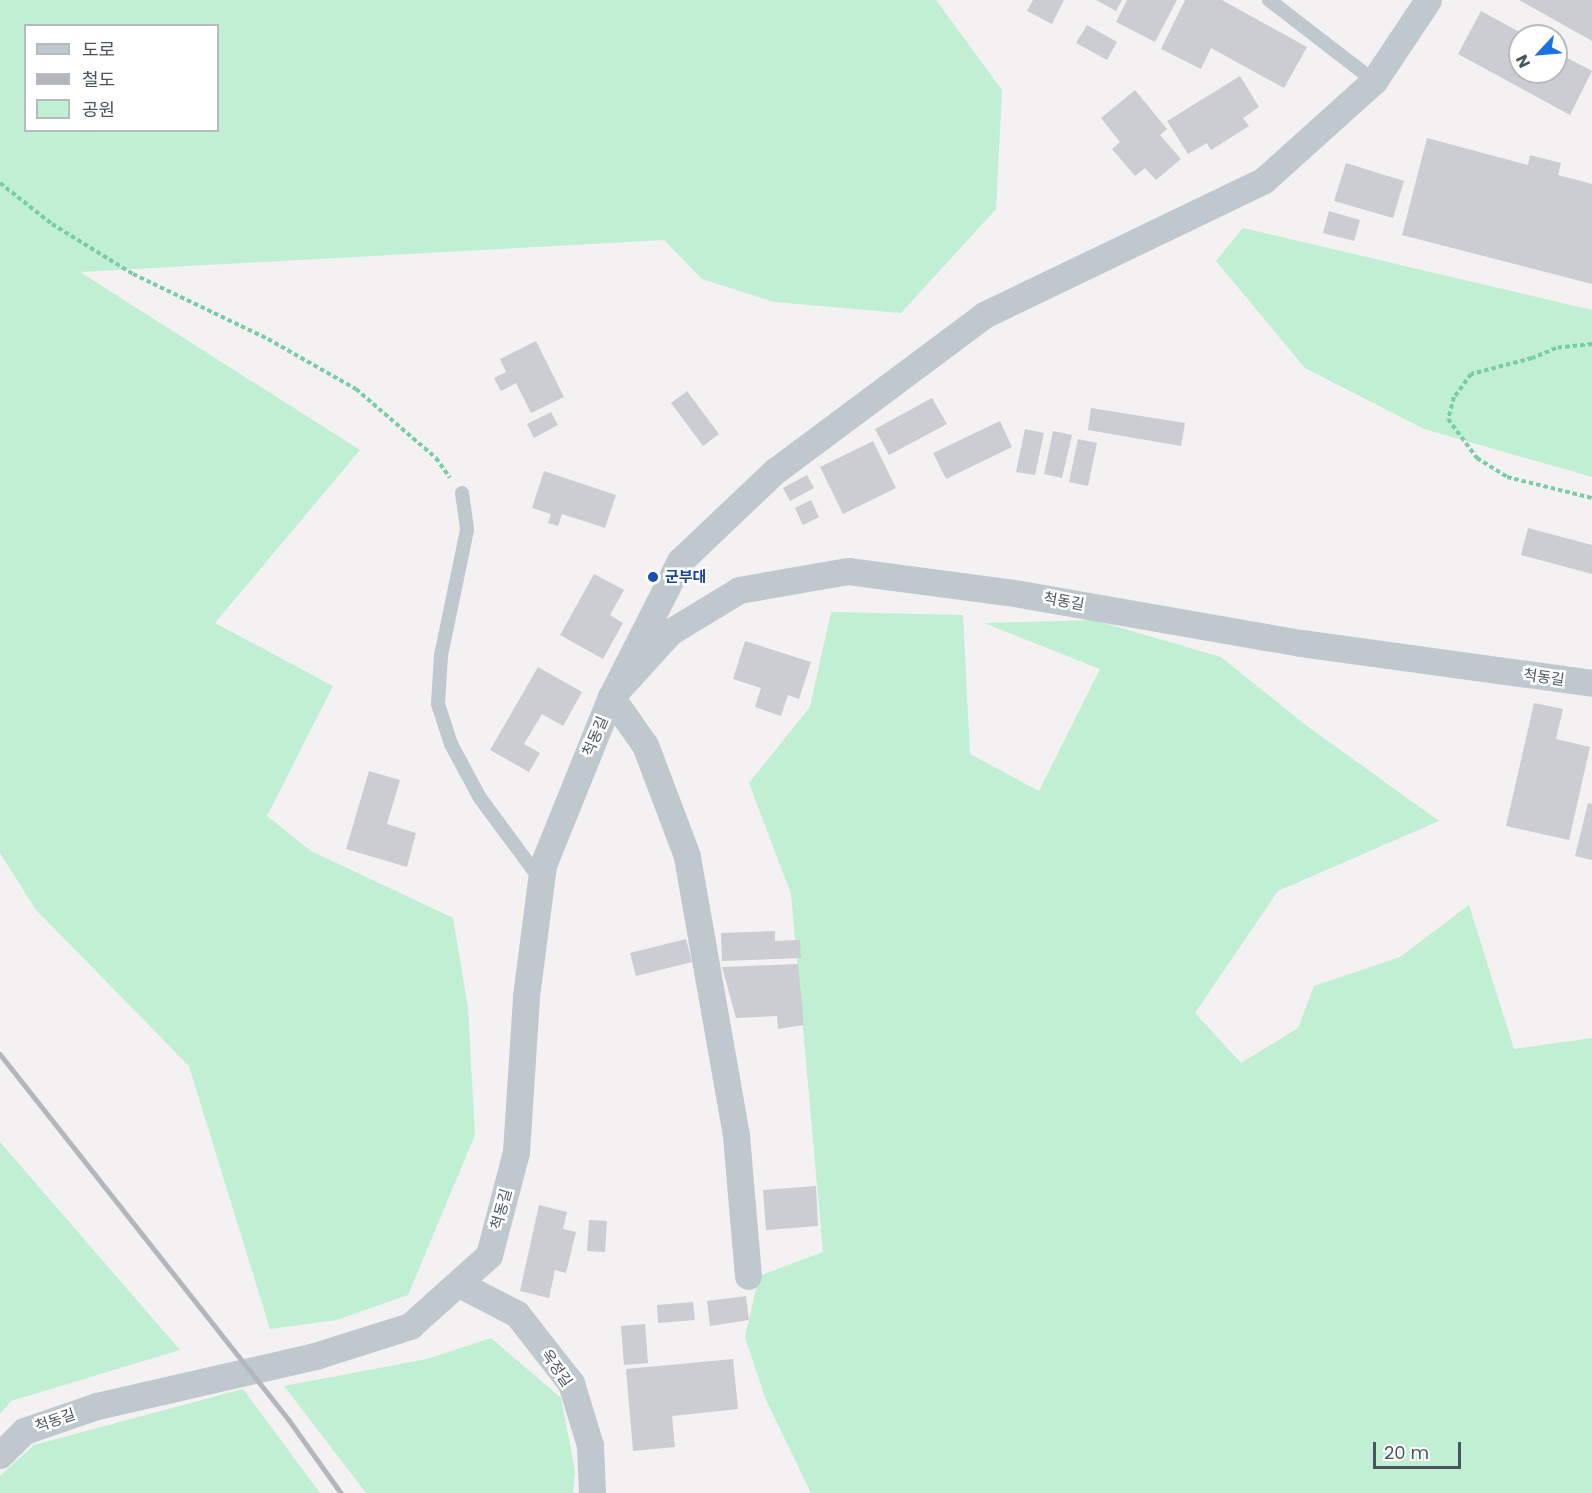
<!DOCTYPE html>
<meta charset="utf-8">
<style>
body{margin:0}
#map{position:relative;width:1592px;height:1493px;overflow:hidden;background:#f3f1f1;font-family:Poppins,"Noto Sans KR",sans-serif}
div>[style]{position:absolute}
.green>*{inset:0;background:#c0efd3}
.building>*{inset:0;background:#cbcdd3}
.path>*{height:4px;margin-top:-2px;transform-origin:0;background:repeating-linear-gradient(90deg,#79cda4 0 4.5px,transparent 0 7.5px)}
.service>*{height:14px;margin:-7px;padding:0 7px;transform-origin:7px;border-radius:7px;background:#bfc8cf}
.minor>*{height:27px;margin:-13.5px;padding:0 13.5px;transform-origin:13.5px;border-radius:13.5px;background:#bfc8cf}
.rail>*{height:4.5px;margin:-2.25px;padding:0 2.25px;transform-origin:2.25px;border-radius:2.25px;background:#b3b6bb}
.dots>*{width:16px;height:16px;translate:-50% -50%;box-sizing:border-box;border:3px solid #fff;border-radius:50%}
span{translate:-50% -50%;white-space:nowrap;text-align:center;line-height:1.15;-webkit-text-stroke:5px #fff;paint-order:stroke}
.transit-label{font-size:15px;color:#164399;font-weight:700}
.left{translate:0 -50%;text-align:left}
.street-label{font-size:15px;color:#49545e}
.legend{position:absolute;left:24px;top:24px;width:195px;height:108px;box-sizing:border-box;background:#fff;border:2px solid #b6bbbf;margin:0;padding:8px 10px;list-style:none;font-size:18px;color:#49545e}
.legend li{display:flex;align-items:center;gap:12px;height:30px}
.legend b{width:30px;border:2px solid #b6bbbf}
.north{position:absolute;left:1508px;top:24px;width:60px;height:60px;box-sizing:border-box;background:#fff;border:2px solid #b6bbbf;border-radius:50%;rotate:244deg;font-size:16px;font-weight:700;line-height:24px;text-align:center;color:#49545e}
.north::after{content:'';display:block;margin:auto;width:21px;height:27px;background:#1c71e1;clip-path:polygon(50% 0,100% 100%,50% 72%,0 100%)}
.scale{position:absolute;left:1373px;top:1442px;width:88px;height:27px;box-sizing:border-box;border:3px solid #49545e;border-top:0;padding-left:8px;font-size:18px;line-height:21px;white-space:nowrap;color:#49545e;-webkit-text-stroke:4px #fff;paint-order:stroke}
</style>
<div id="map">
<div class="green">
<i style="clip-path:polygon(evenodd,0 0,936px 0,1002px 90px,996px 209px,901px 313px,774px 302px,702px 279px,664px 240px,80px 272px,360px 450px,215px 623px,333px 686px,267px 816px,311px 851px,453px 918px,468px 1008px,475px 1135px,408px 1295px,337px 1320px,270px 1329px,189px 1066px,36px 910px,0 853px,0 0,26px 26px,218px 26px,218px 130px,26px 130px,26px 26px)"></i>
<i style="clip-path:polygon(1243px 228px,1592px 310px,1592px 477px,1424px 429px,1305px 368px,1216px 261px)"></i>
<i style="clip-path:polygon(831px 612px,963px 615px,970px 754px,1039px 791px,1100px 669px,984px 623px,1094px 620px,1221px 657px,1307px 726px,1439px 821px,1278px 891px,1195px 1013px,1241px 1063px,1298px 1028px,1314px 986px,1400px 957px,1469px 905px,1514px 1049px,1592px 1038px,1592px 1493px,811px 1493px,766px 1400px,745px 1337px,759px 1276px,823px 1252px,791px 894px,749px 783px,810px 707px)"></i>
<i style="clip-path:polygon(0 1142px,180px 1350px,11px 1401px,0 1414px)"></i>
<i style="clip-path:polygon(491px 1338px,561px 1398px,575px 1471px,573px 1493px,366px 1493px,284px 1386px,427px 1359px)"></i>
<i style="clip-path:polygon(243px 1389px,320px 1493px,0 1493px,0 1476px,34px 1445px)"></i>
</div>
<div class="building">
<i style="clip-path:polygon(1033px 0,1064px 0,1052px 24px,1027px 11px)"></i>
<i style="clip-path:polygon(1096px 0,1122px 0,1116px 11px)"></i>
<i style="clip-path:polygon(1127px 0,1177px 0,1155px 42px,1116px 22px)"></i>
<i style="clip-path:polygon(1185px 0,1222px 0,1307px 47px,1284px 88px,1211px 48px,1201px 69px,1161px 49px)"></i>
<i style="clip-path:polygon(1519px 0,1592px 0,1592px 41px)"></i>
<i style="clip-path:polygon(1481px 11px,1527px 36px,1520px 36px,1520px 72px,1556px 72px,1556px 52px,1592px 71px,1570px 115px,1458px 54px)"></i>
<i style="clip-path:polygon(1087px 25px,1117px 42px,1107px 60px,1076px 43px)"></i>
<i style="clip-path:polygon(1240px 76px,1259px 107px,1243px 118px,1249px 126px,1211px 150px,1207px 143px,1188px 154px,1167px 121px)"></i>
<i style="clip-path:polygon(1135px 90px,1167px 129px,1160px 135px,1181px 159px,1156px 180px,1145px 168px,1135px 176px,1112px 149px,1120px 142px,1101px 118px)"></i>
<i style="clip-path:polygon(1427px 138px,1528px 165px,1530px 155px,1561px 163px,1558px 175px,1592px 184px,1592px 284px,1402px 235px)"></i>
<i style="clip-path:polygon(1346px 163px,1404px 181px,1393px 218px,1334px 201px)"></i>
<i style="clip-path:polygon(1329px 211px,1360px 220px,1354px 241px,1323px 233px)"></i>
<i style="clip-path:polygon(536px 341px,564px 397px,531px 413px,516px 383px,501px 391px,494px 378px,506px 372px,500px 359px)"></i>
<i style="clip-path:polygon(687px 391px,719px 434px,703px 446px,671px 403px)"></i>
<i style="clip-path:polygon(932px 398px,947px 424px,889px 455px,875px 429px)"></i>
<i style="clip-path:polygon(1091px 408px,1185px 423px,1181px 446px,1088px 430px)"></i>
<i style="clip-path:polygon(551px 412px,558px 425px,534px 438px,527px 424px)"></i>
<i style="clip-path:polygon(1000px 421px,1012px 447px,946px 479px,933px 453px)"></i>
<i style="clip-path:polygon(1025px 429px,1044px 433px,1035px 475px,1016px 472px)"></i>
<i style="clip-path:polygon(1053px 431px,1072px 435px,1062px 478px,1044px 474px)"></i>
<i style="clip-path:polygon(1078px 439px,1097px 443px,1088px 486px,1069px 482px)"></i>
<i style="clip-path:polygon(873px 441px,896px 488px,843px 514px,820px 467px)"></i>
<i style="clip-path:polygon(544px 471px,616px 495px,605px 528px,562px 514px,558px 526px,548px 523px,551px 514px,532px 508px)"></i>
<i style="clip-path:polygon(807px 475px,814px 488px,790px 501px,783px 488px)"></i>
<i style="clip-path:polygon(811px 500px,819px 517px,803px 525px,795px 508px)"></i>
<i style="clip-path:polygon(1528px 528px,1592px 545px,1592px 574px,1521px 555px)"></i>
<i style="clip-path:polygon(594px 574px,624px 590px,610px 615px,623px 623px,603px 659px,560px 635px)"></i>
<i style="clip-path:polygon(745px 641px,811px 662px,799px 699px,788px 695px,781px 716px,755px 707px,761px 688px,733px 679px)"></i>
<i style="clip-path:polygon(538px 667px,582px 692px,563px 726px,542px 714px,524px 744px,540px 753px,529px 772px,490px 750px)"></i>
<i style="clip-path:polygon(1534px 703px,1563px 709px,1556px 739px,1590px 747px,1569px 840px,1506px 826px)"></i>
<i style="clip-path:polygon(369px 771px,400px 780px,387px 824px,416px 833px,407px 867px,346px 849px)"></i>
<i style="clip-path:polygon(1588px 803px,1592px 804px,1592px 860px,1575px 856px)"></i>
<i style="clip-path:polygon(775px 931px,775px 941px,800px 940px,801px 958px,722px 961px,721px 933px)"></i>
<i style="clip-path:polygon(686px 939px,692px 962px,636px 976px,630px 953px)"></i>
<i style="clip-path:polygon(798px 964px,804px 1025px,778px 1029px,777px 1016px,736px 1018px,722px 967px)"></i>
<i style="clip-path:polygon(816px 1186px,818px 1226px,766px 1230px,763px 1190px)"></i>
<i style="clip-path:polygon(539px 1205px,567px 1212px,563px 1229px,576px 1232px,566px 1273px,555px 1270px,549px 1298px,520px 1291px)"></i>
<i style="clip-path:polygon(589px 1220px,607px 1221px,605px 1252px,587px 1251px)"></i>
<i style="clip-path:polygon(746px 1296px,749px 1320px,710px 1326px,707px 1301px)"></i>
<i style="clip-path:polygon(693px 1302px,695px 1320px,658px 1323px,657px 1305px)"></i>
<i style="clip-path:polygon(645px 1324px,648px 1363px,624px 1365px,621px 1326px)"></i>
<i style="clip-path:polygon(733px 1359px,738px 1409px,672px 1416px,675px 1447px,633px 1451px,626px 1369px)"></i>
</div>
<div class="path">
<i style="left:0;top:183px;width:66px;rotate:38.3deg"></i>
<i style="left:52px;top:224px;width:95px;rotate:31.7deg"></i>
<i style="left:133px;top:274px;width:150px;rotate:25.7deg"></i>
<i style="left:268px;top:339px;width:101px;rotate:29.6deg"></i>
<i style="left:356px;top:389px;width:106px;rotate:40.8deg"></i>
<i style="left:436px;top:458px;width:24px;rotate:55deg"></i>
<i style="left:1592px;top:344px;width:36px;rotate:174deg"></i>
<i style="left:1556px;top:348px;width:26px;rotate:157deg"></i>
<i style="left:1532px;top:358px;width:63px;rotate:165.3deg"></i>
<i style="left:1471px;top:374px;width:29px;rotate:126deg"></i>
<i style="left:1454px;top:397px;width:23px;rotate:105deg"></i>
<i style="left:1448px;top:419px;width:49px;rotate:53.4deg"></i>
<i style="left:1477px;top:458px;width:36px;rotate:32deg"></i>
<i style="left:1507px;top:477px;width:88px;rotate:13.9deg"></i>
</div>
<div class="service">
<i style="left:1269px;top:0;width:133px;rotate:37.6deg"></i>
<i style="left:462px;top:493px;width:37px;rotate:82deg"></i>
<i style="left:467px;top:530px;width:128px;rotate:101.7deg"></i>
<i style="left:441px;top:655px;width:49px;rotate:93.5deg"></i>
<i style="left:438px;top:704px;width:42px;rotate:72deg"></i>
<i style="left:451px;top:744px;width:61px;rotate:61.8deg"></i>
<i style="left:480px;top:798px;width:101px;rotate:53.5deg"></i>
</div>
<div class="minor">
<i style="left:748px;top:1276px;width:142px;rotate:-94.9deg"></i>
<i style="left:736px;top:1135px;width:283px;rotate:-100deg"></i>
<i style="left:687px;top:856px;width:119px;rotate:-110.7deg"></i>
<i style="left:645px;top:745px;width:59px;rotate:-125.3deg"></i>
<i style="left:611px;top:697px;width:153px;rotate:-63.1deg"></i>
<i style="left:680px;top:561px;width:131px;rotate:-43.5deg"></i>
<i style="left:775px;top:471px;width:261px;rotate:-36.7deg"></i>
<i style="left:984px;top:315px;width:311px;rotate:-25.7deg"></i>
<i style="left:1264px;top:180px;width:148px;rotate:-42deg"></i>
<i style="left:1374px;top:81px;width:97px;rotate:-56.3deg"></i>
<i style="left:459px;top:1284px;width:65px;rotate:27.3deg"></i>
<i style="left:517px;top:1314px;width:88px;rotate:52deg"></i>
<i style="left:571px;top:1383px;width:65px;rotate:73deg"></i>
<i style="left:590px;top:1445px;width:48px;rotate:87.6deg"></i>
<i style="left:0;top:1455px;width:34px;rotate:-45deg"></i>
<i style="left:24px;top:1431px;width:77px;rotate:-18.9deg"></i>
<i style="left:97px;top:1406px;width:224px;rotate:-12.9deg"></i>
<i style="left:315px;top:1356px;width:100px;rotate:-17.5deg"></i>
<i style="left:410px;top:1326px;width:106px;rotate:-41.9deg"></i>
<i style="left:489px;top:1255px;width:106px;rotate:-75.3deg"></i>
<i style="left:516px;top:1152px;width:156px;rotate:-86.3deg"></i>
<i style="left:526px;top:996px;width:132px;rotate:-82.6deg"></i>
<i style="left:543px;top:865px;width:181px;rotate:-68deg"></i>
<i style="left:611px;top:697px;width:88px;rotate:-47.8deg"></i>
<i style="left:670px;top:632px;width:81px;rotate:-31.3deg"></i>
<i style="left:739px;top:590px;width:111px;rotate:-9.9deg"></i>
<i style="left:848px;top:571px;width:161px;rotate:7.5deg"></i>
<i style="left:1008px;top:592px;width:297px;rotate:9.9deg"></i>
<i style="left:1301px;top:643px;width:294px;rotate:7.8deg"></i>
</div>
<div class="rail">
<i style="left:0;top:1054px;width:466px;rotate:51.7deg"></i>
<i style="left:289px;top:1420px;width:90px;rotate:54.5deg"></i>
</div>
<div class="dots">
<i style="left:653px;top:577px;background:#1a4fb4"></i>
</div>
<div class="transit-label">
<span class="left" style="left:665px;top:577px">군부대</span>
</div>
<div class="street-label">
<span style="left:1064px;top:601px;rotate:10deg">척동길</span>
<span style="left:1544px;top:677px;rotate:8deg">척동길</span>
<span style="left:595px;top:736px;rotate:-67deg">척동길</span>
<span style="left:501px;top:1209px;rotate:-75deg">척동길</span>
<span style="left:557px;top:1368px;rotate:55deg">옥정길</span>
<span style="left:55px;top:1420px;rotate:-19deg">척동길</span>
</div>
<ul class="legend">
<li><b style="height:8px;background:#bfc8cf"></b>도로</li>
<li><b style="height:8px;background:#b3b6bb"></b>철도</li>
<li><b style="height:16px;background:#c0efd3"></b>공원</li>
</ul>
<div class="north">N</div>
<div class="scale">20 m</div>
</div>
